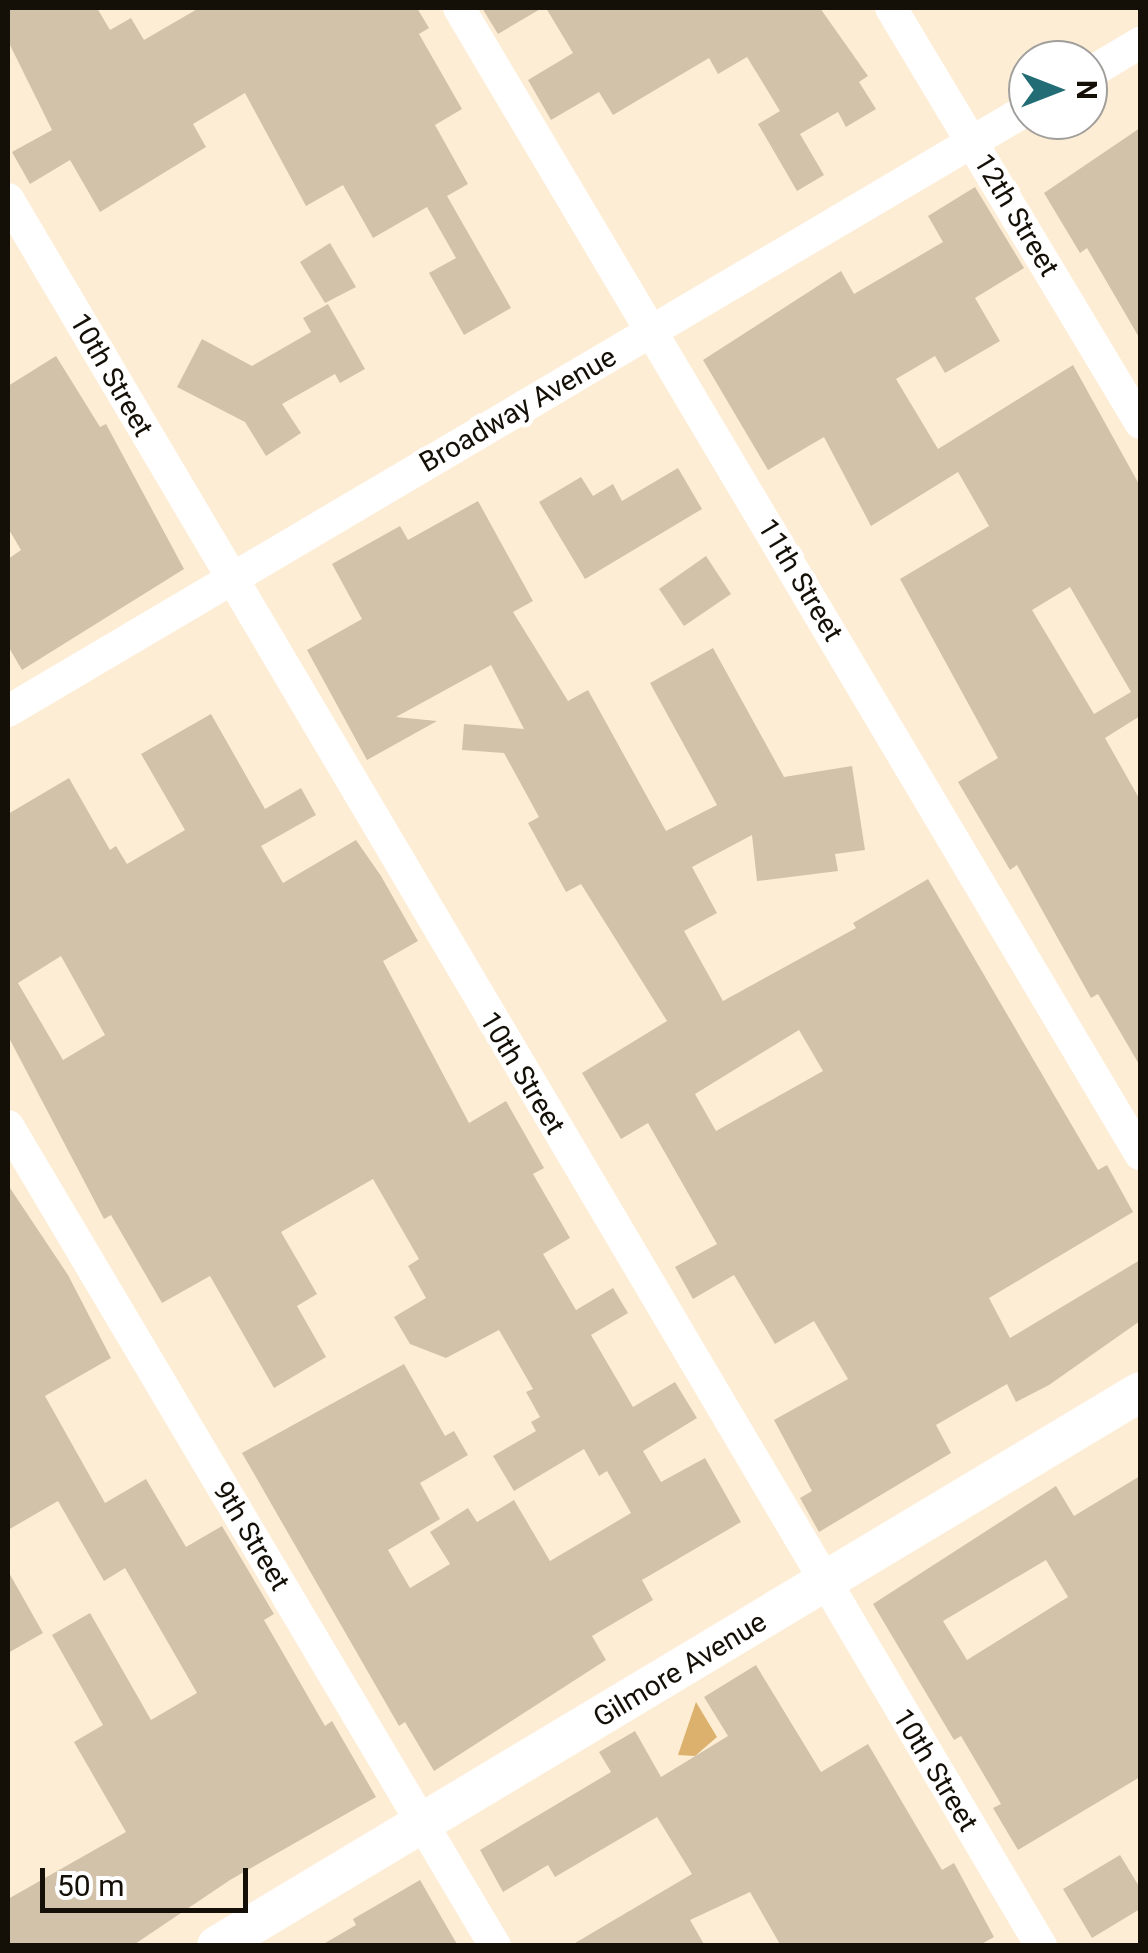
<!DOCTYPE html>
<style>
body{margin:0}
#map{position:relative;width:1148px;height:1953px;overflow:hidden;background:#feedd5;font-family:Roboto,sans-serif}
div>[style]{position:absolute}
.water>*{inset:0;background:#dcb16d}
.building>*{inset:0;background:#d2c2aa}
.minor>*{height:32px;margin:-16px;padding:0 16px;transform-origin:16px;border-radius:16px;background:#fff}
.major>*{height:40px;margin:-20px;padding:0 20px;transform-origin:20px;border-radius:20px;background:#fff}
span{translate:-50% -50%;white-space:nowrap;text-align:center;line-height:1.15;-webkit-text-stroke:9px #fff;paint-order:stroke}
.street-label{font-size:28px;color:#140f07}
.frame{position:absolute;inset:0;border:10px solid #140f07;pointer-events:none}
.north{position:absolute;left:1008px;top:40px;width:100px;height:100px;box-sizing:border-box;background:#fff;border:2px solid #a19f9c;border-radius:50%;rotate:90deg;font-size:28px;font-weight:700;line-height:40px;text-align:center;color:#140f07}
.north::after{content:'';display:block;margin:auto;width:35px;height:45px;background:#226d75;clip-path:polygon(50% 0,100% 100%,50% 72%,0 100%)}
.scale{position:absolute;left:40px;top:1868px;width:208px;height:45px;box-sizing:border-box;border:5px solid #140f07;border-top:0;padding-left:12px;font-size:30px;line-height:35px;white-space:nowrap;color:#140f07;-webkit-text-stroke:8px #fff;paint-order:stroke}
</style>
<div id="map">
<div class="water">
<i style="clip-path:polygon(696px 1702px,717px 1737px,695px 1756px,678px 1755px)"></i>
</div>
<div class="building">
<i style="clip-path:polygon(8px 8px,97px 8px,110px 30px,131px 18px,144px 40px,199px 8px,417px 8px,429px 28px,419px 34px,462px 109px,435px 125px,468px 184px,447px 196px,511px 308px,464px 335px,429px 273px,456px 258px,427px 207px,373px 238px,343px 185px,306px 206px,245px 93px,193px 124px,206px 147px,100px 212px,70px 160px,30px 184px,12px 152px,52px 130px,8px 41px)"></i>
<i style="clip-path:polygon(482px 8px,542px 8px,498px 34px)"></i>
<i style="clip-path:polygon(546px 8px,820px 8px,868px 76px,859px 82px,876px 109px,846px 127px,838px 112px,800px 134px,824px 175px,797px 191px,758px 124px,780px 111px,747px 57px,718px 74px,709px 58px,613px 115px,599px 92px,551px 120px,528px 80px,573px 53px)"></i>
<i style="clip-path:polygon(1140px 128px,1140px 339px,1087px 248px,1080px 253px,1044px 193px)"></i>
<i style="clip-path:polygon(evenodd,975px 187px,1024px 268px,975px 298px,1000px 341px,945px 373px,935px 356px,896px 379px,938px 449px,1073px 365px,1140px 486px,1140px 716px,1105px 738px,1140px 800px,1140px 1066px,1098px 994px,1091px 998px,1017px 865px,1010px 870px,958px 782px,998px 758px,900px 579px,989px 526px,958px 472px,871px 526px,824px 437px,768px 470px,703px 360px,841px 271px,854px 294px,943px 242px,928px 216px,975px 187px,1070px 587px,1131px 692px,1094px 714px,1032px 610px,1070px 587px)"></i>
<i style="clip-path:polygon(330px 243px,356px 287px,325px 303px,300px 262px)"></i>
<i style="clip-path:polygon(328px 304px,365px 369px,340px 383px,335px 374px,282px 404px,301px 433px,266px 456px,245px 422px,177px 387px,202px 339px,252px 366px,311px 332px,303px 318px)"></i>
<i style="clip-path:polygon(56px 356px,100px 427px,106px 424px,184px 569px,22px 670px,8px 646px,8px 559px,21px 550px,8px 528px,8px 386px)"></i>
<i style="clip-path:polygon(678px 468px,702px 509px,585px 579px,539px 502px,581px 477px,593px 496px,613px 484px,622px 501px)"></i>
<i style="clip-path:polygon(evenodd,478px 501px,533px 601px,513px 612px,568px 701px,588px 690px,666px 831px,717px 805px,650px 683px,713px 648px,784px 777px,852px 766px,865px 850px,835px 854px,838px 871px,757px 881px,752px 835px,692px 867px,717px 913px,684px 931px,723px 1001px,856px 928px,853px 923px,928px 879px,1098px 1170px,1107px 1165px,1133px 1212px,989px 1298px,1010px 1338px,1140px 1260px,1140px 1321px,1049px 1385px,1016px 1402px,1007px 1384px,936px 1425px,951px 1453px,819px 1532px,800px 1498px,812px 1491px,774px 1420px,848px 1379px,814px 1321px,775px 1344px,734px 1275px,693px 1299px,675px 1267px,717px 1244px,648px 1123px,621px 1139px,582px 1073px,667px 1021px,581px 884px,566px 892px,528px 823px,539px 817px,504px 753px,462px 750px,464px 724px,524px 729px,491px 665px,396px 717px,437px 721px,367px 760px,307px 650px,362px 619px,332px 564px,400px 526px,408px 540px,478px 501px,799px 1030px,823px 1071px,716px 1131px,695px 1094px,799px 1030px)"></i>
<i style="clip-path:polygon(706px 556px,731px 594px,684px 626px,659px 589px)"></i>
<i style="clip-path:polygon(evenodd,211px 714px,265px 809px,301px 788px,316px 815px,261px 846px,283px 883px,356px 840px,381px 876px,418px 941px,383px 961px,469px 1123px,506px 1101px,544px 1168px,533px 1174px,570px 1238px,543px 1254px,576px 1310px,613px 1288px,628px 1313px,591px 1335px,633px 1407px,675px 1382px,697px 1418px,643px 1451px,661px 1482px,705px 1458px,741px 1522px,642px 1580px,653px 1600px,592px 1636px,606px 1660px,434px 1771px,405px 1722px,399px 1726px,242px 1453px,404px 1364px,445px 1436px,454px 1431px,468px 1455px,420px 1483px,440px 1519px,388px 1550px,410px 1588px,450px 1564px,430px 1532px,468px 1508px,477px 1522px,514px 1500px,550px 1561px,631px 1513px,607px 1471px,599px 1476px,584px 1449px,514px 1491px,493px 1456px,536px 1431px,531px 1422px,540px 1417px,526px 1392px,533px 1389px,499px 1330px,446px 1358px,410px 1344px,394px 1317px,426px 1298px,408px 1266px,419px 1259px,373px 1179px,281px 1232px,317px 1294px,297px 1306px,326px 1357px,274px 1388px,210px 1276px,162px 1303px,111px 1215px,104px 1219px,8px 1036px,8px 814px,69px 778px,110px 850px,116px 846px,127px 864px,185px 830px,141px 754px,211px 714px,61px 956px,105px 1035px,63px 1060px,18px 983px,61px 956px)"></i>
<i style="clip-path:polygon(8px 1185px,68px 1275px,111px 1358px,45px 1396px,105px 1503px,146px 1479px,186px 1547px,222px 1526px,274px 1614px,264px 1620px,325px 1726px,332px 1721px,376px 1797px,230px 1880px,132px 1946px,8px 1946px,8px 1899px,126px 1832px,74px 1742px,103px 1725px,52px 1635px,90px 1613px,151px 1720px,197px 1693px,125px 1568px,104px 1581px,58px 1501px,8px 1530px)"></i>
<i style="clip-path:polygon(evenodd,1140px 1476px,1140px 1777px,1018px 1850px,993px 1808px,1001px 1804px,961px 1736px,954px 1740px,873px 1604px,1056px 1486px,1074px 1516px,1140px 1476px,1046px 1560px,1068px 1597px,967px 1660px,943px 1621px,1046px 1560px)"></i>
<i style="clip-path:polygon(8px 1571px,43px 1633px,8px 1653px)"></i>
<i style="clip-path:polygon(756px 1665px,821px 1772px,868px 1744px,942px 1870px,954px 1863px,994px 1937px,978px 1946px,781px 1946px,750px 1892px,690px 1920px,705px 1946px,570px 1946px,692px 1874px,657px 1817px,555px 1877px,548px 1865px,503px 1892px,480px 1850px,611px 1772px,599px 1752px,635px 1731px,661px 1777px,728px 1736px,704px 1697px)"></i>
<i style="clip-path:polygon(1120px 1855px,1140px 1888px,1140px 1909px,1092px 1938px,1063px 1889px)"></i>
<i style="clip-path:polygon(420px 1880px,458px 1946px,320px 1946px,356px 1925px,353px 1919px)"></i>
</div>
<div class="minor">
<i style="left:459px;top:8px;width:1333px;rotate:59.28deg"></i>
<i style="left:891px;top:8px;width:484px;rotate:59deg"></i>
<i style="left:1088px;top:74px;width:61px;rotate:-30.8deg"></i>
<i style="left:8px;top:199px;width:2030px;rotate:59.4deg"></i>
<i style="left:8px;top:711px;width:1184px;rotate:-30.55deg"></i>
<i style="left:8px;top:1126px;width:954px;rotate:59.29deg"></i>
</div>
<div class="major">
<i style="left:217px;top:1946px;width:1076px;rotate:-30.97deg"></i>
</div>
<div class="street-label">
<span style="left:1016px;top:215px;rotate:59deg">12th Street</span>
<span style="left:111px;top:375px;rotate:60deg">10th Street</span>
<span style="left:518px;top:410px;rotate:-30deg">Broadway Avenue</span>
<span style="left:800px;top:580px;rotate:59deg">11th Street</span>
<span style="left:522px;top:1073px;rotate:59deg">10th Street</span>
<span style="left:251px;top:1536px;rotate:59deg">9th Street</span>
<span style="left:680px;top:1670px;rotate:-31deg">Gilmore Avenue</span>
<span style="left:935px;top:1770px;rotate:59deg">10th Street</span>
</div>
<div class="frame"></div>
<div class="north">N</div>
<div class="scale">50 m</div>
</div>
